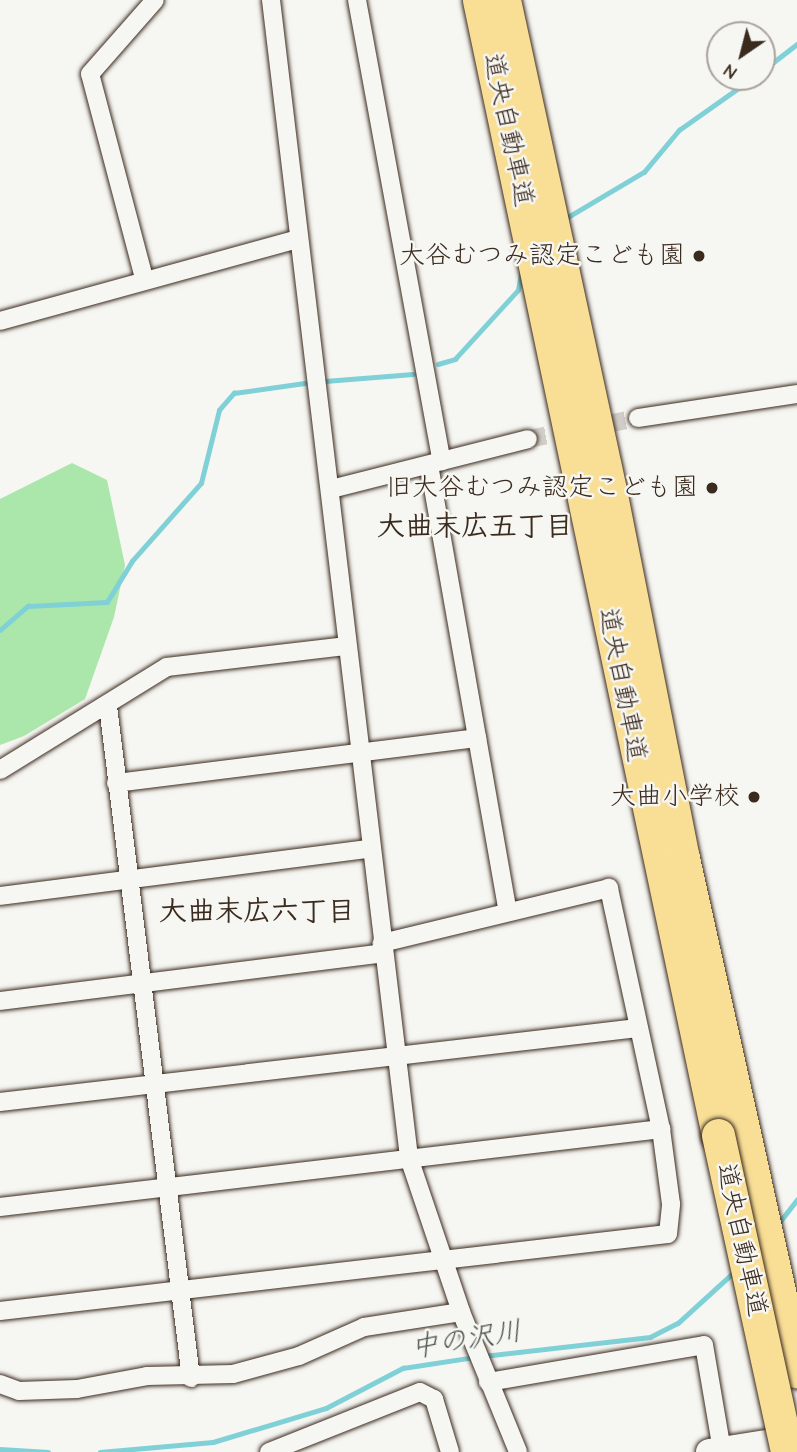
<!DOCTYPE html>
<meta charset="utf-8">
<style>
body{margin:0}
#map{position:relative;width:797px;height:1452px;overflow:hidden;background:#f6f6f2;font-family:"Comic Neue","Klee One",sans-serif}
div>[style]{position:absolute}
.green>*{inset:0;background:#abe6ab}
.stream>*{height:4.5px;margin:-2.25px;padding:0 2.25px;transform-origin:2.25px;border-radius:2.25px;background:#80d1d7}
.street-tunnel>*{height:18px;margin-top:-9px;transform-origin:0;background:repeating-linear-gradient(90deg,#d1cdc8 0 18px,transparent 0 27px)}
.roads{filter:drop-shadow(0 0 2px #3b2a1e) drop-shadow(0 0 2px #3b2a1e)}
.street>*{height:18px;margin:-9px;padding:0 9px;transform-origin:9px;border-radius:9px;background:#f6f6f2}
.secondary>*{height:26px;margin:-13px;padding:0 13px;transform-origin:13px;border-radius:13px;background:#f6f6f2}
.highway>*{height:33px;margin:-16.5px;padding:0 16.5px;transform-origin:16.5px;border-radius:16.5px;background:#f9df96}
.bridges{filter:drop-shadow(0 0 2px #3b2a1e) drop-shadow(0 0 2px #3b2a1e)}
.highway-bridge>*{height:33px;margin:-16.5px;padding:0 16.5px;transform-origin:16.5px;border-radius:16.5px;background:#f9df96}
.dots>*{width:19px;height:19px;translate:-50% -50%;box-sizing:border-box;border:4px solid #f6f6f2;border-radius:50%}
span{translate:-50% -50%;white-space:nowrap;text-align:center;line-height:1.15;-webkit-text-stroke:5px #f6f6f2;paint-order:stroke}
.street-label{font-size:26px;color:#3b2a1e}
.poi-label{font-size:26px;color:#3b2a1e}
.right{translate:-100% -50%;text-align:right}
.neighbourhood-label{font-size:28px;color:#3b2a1e;font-weight:700}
.water-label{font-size:28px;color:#4c544c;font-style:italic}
.north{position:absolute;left:706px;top:21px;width:70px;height:70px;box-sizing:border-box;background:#f6f6f2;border:2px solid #aba49d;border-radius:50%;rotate:215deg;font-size:19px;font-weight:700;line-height:28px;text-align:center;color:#3b2a1e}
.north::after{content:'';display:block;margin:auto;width:24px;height:32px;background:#3b2a1e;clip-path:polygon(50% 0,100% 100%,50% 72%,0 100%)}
</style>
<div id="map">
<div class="green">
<i style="clip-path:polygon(72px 463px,107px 480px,125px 565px,114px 617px,85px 699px,24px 736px,0 745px,0 499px)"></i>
</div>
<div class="stream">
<i style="left:762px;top:71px;width:44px;rotate:-37.6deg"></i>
<i style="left:563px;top:220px;width:94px;rotate:-30.7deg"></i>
<i style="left:644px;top:172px;width:55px;rotate:-50.2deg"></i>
<i style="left:679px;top:130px;width:92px;rotate:-35.2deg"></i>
<i style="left:438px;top:364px;width:18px;rotate:-16deg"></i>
<i style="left:455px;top:359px;width:93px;rotate:-47.6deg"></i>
<i style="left:518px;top:290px;width:16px;rotate:-79deg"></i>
<i style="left:325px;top:381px;width:88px;rotate:-4.5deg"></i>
<i style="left:0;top:630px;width:37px;rotate:-41deg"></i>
<i style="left:28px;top:606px;width:79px;rotate:-2.9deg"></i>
<i style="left:107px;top:602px;width:48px;rotate:-58.6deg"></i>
<i style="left:132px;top:561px;width:104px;rotate:-48.5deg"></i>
<i style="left:201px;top:483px;width:75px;rotate:-76.1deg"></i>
<i style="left:219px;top:410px;width:23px;rotate:-49deg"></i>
<i style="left:234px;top:393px;width:71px;rotate:-8.1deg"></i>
<i style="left:778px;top:1224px;width:31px;rotate:-52deg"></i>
<i style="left:484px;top:1356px;width:167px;rotate:-6.5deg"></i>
<i style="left:650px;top:1337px;width:31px;rotate:-27deg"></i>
<i style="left:678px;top:1323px;width:76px;rotate:-42.3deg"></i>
<i style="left:0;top:1449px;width:48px;rotate:3.6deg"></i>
<i style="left:100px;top:1452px;width:113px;rotate:-5.1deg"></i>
<i style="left:213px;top:1442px;width:118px;rotate:-16.7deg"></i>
<i style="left:326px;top:1408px;width:87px;rotate:-27.5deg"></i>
<i style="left:403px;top:1368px;width:73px;rotate:-8.7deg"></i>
</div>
<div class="street-tunnel">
<i style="left:528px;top:439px;width:112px;rotate:-10.8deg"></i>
</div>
<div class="roads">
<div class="street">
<i style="left:271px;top:0;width:1166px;rotate:83.2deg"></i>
<i style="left:409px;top:1158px;width:163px;rotate:71.3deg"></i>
<i style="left:461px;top:1312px;width:151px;rotate:67.8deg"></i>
<i style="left:357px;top:0;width:469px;rotate:79.6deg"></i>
<i style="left:144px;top:278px;width:211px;rotate:-104.8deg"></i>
<i style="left:90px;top:74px;width:98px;rotate:-48.7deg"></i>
<i style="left:0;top:321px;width:308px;rotate:-15.4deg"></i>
<i style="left:638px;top:418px;width:161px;rotate:-8.6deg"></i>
<i style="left:429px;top:465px;width:453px;rotate:80deg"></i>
<i style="left:331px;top:489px;width:203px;rotate:-14.2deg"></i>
<i style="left:108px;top:706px;width:677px;rotate:82.96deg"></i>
<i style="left:0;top:770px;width:196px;rotate:-31.7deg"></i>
<i style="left:167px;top:667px;width:181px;rotate:-6.7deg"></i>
<i style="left:116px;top:783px;width:364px;rotate:-7.1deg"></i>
<i style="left:0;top:896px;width:372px;rotate:-7.3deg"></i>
<i style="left:0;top:1001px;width:387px;rotate:-7.1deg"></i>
<i style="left:0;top:1102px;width:642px;rotate:-6.62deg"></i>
<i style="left:0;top:1207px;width:666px;rotate:-6.73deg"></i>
<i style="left:0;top:1311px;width:672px;rotate:-6.58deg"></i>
<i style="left:668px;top:1234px;width:30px;rotate:-84deg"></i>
<i style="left:671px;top:1204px;width:76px;rotate:-97.6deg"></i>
<i style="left:661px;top:1129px;width:247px;rotate:-102.2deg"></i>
<i style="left:609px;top:888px;width:234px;rotate:166.4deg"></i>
<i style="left:488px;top:1382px;width:219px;rotate:-9.7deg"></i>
<i style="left:704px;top:1345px;width:107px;rotate:80.3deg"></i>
<i style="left:0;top:1384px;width:20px;rotate:20deg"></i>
<i style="left:19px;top:1391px;width:58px;rotate:-2deg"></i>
<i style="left:77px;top:1389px;width:71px;rotate:-10.5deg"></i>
<i style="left:147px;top:1376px;width:86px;rotate:-1.3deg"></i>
<i style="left:233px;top:1374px;width:68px;rotate:-15.3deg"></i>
<i style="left:299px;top:1356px;width:71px;rotate:-24deg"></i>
<i style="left:364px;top:1327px;width:98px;rotate:-8.8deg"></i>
<i style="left:269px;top:1452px;width:162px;rotate:-21.7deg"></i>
<i style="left:420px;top:1392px;width:16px;rotate:27deg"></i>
<i style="left:434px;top:1399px;width:55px;rotate:73.2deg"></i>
</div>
<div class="secondary">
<i style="left:709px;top:1452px;width:89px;rotate:-9deg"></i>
</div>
<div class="highway">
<i style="left:479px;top:0;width:1160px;rotate:78.11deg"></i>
<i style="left:504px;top:0;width:501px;rotate:77.79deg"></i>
<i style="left:610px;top:490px;width:375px;rotate:78.8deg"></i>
<i style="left:683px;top:858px;width:526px;rotate:77.49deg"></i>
</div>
</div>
<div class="bridges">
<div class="highway-bridge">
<i style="left:718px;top:1135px;width:324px;rotate:77.7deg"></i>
</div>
</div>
<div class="dots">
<i style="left:699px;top:256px;background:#3b2a1e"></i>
<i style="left:712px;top:488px;background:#3b2a1e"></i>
<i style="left:754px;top:797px;background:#3b2a1e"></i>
</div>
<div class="street-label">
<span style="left:508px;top:130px;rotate:78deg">道央自動車道</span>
<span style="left:622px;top:685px;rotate:79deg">道央自動車道</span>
<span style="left:741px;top:1240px;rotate:78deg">道央自動車道</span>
</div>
<div class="poi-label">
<span class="right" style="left:685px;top:256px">大谷むつみ認定こども園</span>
<span class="right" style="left:698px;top:488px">旧大谷むつみ認定こども園</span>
<span class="right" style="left:740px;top:797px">大曲小学校</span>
</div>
<div class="neighbourhood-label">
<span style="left:475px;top:526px">大曲末広五丁目</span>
<span style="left:257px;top:911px">大曲末広六丁目</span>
</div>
<div class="water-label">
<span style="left:466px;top:1339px;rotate:-9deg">中の沢川</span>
</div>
<div class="north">N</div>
</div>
